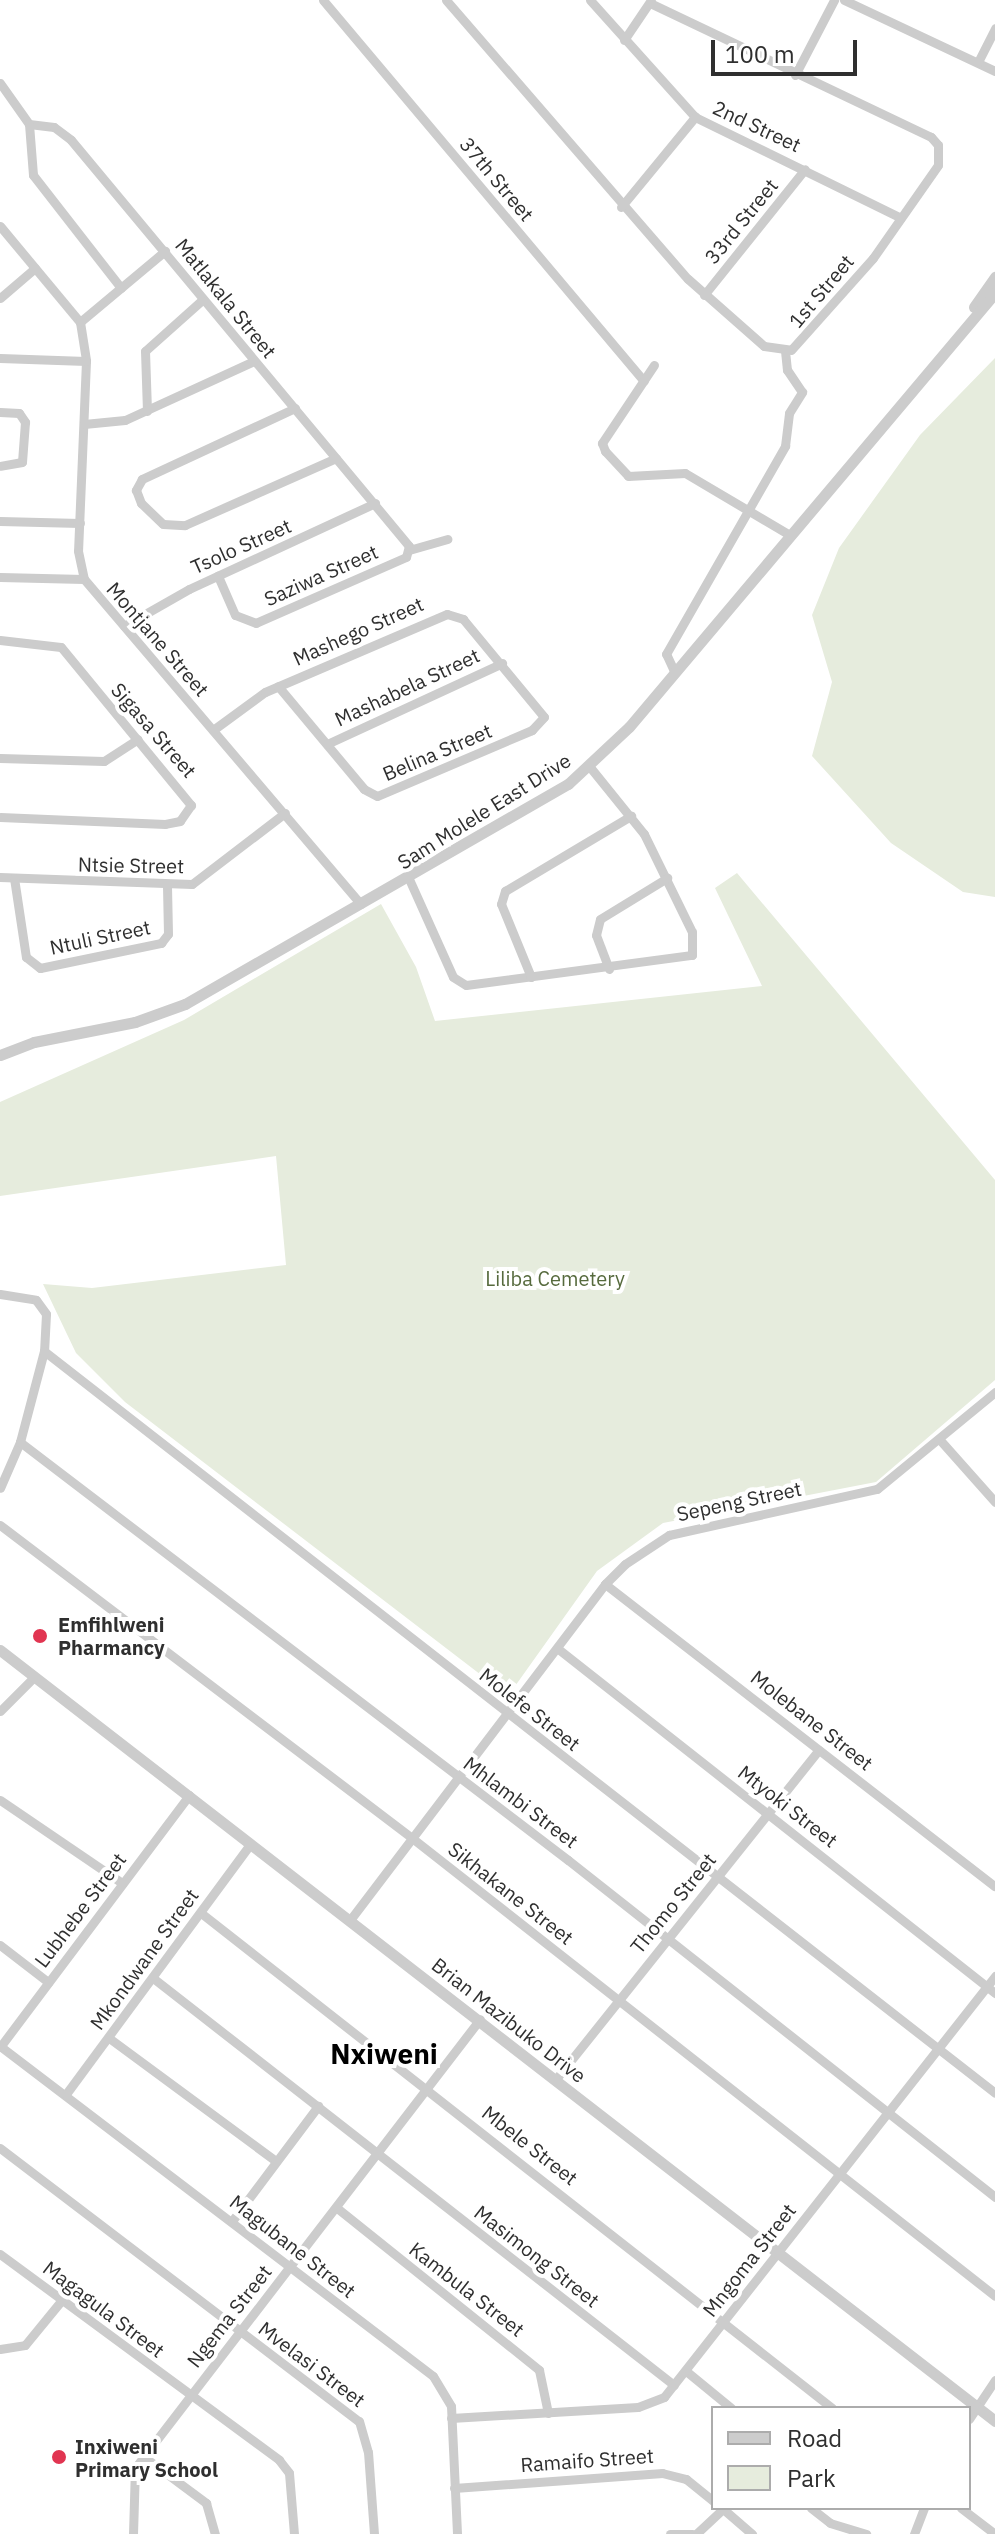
<!DOCTYPE html>
<style>
body{margin:0}
#map{position:relative;width:995px;height:2534px;overflow:hidden;background:#fff;font-family:"IBM Plex Sans",sans-serif}
div>[style]{position:absolute}
.green>*{inset:0;background:#e6ecdd}
.minor>*{height:9px;margin:-4.5px;padding:0 4.5px;transform-origin:4.5px;border-radius:4.5px;background:#ccc}
.tertiary>*{height:11px;margin:-5.5px;padding:0 5.5px;transform-origin:5.5px;border-radius:5.5px;background:#ccc}
.dots>*{width:22px;height:22px;translate:-50% -50%;box-sizing:border-box;border:4px solid #fff;border-radius:50%}
span{translate:-50% -50%;white-space:nowrap;text-align:center;line-height:1.15;-webkit-text-stroke:8px #fff;paint-order:stroke}
.street-label{font-size:20px;color:#2f2f2f}
.park-label{font-size:20px;color:#566a3d}
.poi-label{font-size:20px;color:#2f2f2f;font-weight:700}
.left{translate:0 -50%;text-align:left}
.district-label{font-size:28px;color:#000;font-weight:700}
.legend{position:absolute;left:711px;top:2406px;width:260px;height:104px;box-sizing:border-box;background:#fff;border:2px solid #acacac;margin:0;padding:10px 14px;list-style:none;font-size:24px;color:#2f2f2f}
.legend li{display:flex;align-items:center;gap:16px;height:40px}
.legend b{width:40px;border:2px solid #acacac}
.scale{position:absolute;left:711px;top:40px;width:146px;height:36px;box-sizing:border-box;border:4px solid #2f2f2f;border-top:0;padding-left:10px;font-size:24px;line-height:28px;white-space:nowrap;color:#2f2f2f;-webkit-text-stroke:6px #fff;paint-order:stroke}
</style>
<div id="map">
<div class="green">
<i style="clip-path:polygon(995px 358px,995px 897px,963px 892px,891px 843px,812px 756px,832px 682px,812px 615px,839px 548px,920px 435px)"></i>
<i style="clip-path:polygon(737px 873px,995px 1180px,995px 1380px,876px 1482px,663px 1523px,597px 1571px,513px 1689px,502px 1691px,125px 1402px,76px 1353px,43px 1284px,92px 1288px,286px 1265px,276px 1156px,0 1196px,0 1102px,184px 1020px,381px 904px,416px 967px,435px 1021px,762px 986px,715px 888px)"></i>
</div>
<div class="minor">
<i style="left:323px;top:0;width:498px;rotate:49.9deg"></i>
<i style="left:446px;top:0;width:369px;rotate:49.1deg"></i>
<i style="left:688px;top:279px;width:101px;rotate:41.4deg"></i>
<i style="left:764px;top:346px;width:27px;rotate:8deg"></i>
<i style="left:791px;top:350px;width:123px;rotate:-48.3deg"></i>
<i style="left:873px;top:258px;width:113px;rotate:-55deg"></i>
<i style="left:938px;top:165px;width:20px;rotate:-90deg"></i>
<i style="left:938px;top:145px;width:11px;rotate:-131deg"></i>
<i style="left:931px;top:137px;width:311px;rotate:-154.5deg"></i>
<i style="left:590px;top:0;width:157px;rotate:48.1deg"></i>
<i style="left:695px;top:117px;width:229px;rotate:26.1deg"></i>
<i style="left:844px;top:0;width:167px;rotate:25.2deg"></i>
<i style="left:624px;top:40px;width:48px;rotate:-56deg"></i>
<i style="left:978px;top:62px;width:38px;rotate:-63deg"></i>
<i style="left:795px;top:75px;width:85px;rotate:-62.5deg"></i>
<i style="left:0;top:83px;width:50px;rotate:54.7deg"></i>
<i style="left:29px;top:124px;width:25px;rotate:7deg"></i>
<i style="left:54px;top:127px;width:21px;rotate:37deg"></i>
<i style="left:71px;top:140px;width:528px;rotate:50.22deg"></i>
<i style="left:409px;top:546px;width:11px;rotate:105deg"></i>
<i style="left:406px;top:557px;width:164px;rotate:156.3deg"></i>
<i style="left:256px;top:623px;width:22px;rotate:-159deg"></i>
<i style="left:235px;top:615px;width:43px;rotate:-113.6deg"></i>
<i style="left:29px;top:124px;width:51px;rotate:85.5deg"></i>
<i style="left:33px;top:175px;width:143px;rotate:52.1deg"></i>
<i style="left:621px;top:207px;width:117px;rotate:-50.6deg"></i>
<i style="left:0;top:226px;width:125px;rotate:50.2deg"></i>
<i style="left:80px;top:322px;width:39px;rotate:81deg"></i>
<i style="left:86px;top:361px;width:190px;rotate:92.4deg"></i>
<i style="left:78px;top:551px;width:29px;rotate:78deg"></i>
<i style="left:84px;top:579px;width:427px;rotate:49.6deg"></i>
<i style="left:704px;top:295px;width:161px;rotate:-51.3deg"></i>
<i style="left:0;top:298px;width:46px;rotate:-40.6deg"></i>
<i style="left:80px;top:322px;width:111px;rotate:-39.9deg"></i>
<i style="left:0;top:358px;width:86px;rotate:2deg"></i>
<i style="left:654px;top:365px;width:94px;rotate:123.7deg"></i>
<i style="left:602px;top:443px;width:9px;rotate:69deg"></i>
<i style="left:605px;top:451px;width:34px;rotate:47deg"></i>
<i style="left:628px;top:476px;width:57px;rotate:-3deg"></i>
<i style="left:685px;top:473px;width:122px;rotate:30.6deg"></i>
<i style="left:295px;top:408px;width:169px;rotate:155.1deg"></i>
<i style="left:142px;top:479px;width:13px;rotate:119deg"></i>
<i style="left:136px;top:490px;width:14px;rotate:69deg"></i>
<i style="left:141px;top:503px;width:30px;rotate:44deg"></i>
<i style="left:163px;top:524px;width:22px;rotate:3deg"></i>
<i style="left:185px;top:525px;width:165px;rotate:-23.9deg"></i>
<i style="left:147px;top:411px;width:60px;rotate:-91.9deg"></i>
<i style="left:145px;top:351px;width:76px;rotate:-41.8deg"></i>
<i style="left:0;top:412px;width:19px;rotate:3deg"></i>
<i style="left:19px;top:413px;width:11px;rotate:56deg"></i>
<i style="left:25px;top:422px;width:40px;rotate:94.3deg"></i>
<i style="left:22px;top:462px;width:22px;rotate:170deg"></i>
<i style="left:84px;top:424px;width:41px;rotate:-5.6deg"></i>
<i style="left:125px;top:420px;width:142px;rotate:-24.6deg"></i>
<i style="left:0;top:521px;width:80px;rotate:1.4deg"></i>
<i style="left:409px;top:550px;width:40px;rotate:-16deg"></i>
<i style="left:0;top:577px;width:84px;rotate:1.4deg"></i>
<i style="left:124px;top:626px;width:75px;rotate:-29.6deg"></i>
<i style="left:189px;top:589px;width:205px;rotate:-24.8deg"></i>
<i style="left:0;top:640px;width:61px;rotate:6.5deg"></i>
<i style="left:61px;top:647px;width:205px;rotate:50.6deg"></i>
<i style="left:191px;top:805px;width:19px;rotate:125deg"></i>
<i style="left:180px;top:821px;width:15px;rotate:169deg"></i>
<i style="left:165px;top:824px;width:165px;rotate:-177.6deg"></i>
<i style="left:675px;top:673px;width:21px;rotate:-115deg"></i>
<i style="left:666px;top:654px;width:240px;rotate:-60.2deg"></i>
<i style="left:785px;top:446px;width:33px;rotate:-83deg"></i>
<i style="left:789px;top:413px;width:25px;rotate:-58deg"></i>
<i style="left:802px;top:392px;width:27px;rotate:-124deg"></i>
<i style="left:787px;top:370px;width:19px;rotate:-96deg"></i>
<i style="left:213px;top:730px;width:64px;rotate:-36.2deg"></i>
<i style="left:265px;top:692px;width:198px;rotate:-23.2deg"></i>
<i style="left:447px;top:614px;width:17px;rotate:17deg"></i>
<i style="left:463px;top:619px;width:127px;rotate:50.4deg"></i>
<i style="left:544px;top:717px;width:18px;rotate:133deg"></i>
<i style="left:532px;top:730px;width:168px;rotate:156.9deg"></i>
<i style="left:377px;top:796px;width:15px;rotate:-152deg"></i>
<i style="left:364px;top:789px;width:134px;rotate:-129.9deg"></i>
<i style="left:327px;top:744px;width:193px;rotate:-24.8deg"></i>
<i style="left:0;top:758px;width:104px;rotate:1.7deg"></i>
<i style="left:104px;top:761px;width:40px;rotate:-32.9deg"></i>
<i style="left:0;top:877px;width:192px;rotate:2.1deg"></i>
<i style="left:192px;top:884px;width:117px;rotate:-37.4deg"></i>
<i style="left:14px;top:878px;width:80px;rotate:81.4deg"></i>
<i style="left:26px;top:957px;width:18px;rotate:38deg"></i>
<i style="left:40px;top:968px;width:124px;rotate:-11.7deg"></i>
<i style="left:161px;top:943px;width:11px;rotate:-52deg"></i>
<i style="left:168px;top:934px;width:47px;rotate:-91.2deg"></i>
<i style="left:409px;top:879px;width:107px;rotate:65.8deg"></i>
<i style="left:453px;top:977px;width:15px;rotate:32deg"></i>
<i style="left:466px;top:985px;width:228px;rotate:-7.6deg"></i>
<i style="left:692px;top:955px;width:23px;rotate:-90deg"></i>
<i style="left:692px;top:932px;width:109px;rotate:-116.1deg"></i>
<i style="left:644px;top:834px;width:86px;rotate:-128.9deg"></i>
<i style="left:609px;top:969px;width:36px;rotate:-111deg"></i>
<i style="left:596px;top:935px;width:16px;rotate:-76deg"></i>
<i style="left:600px;top:919px;width:79px;rotate:-31.5deg"></i>
<i style="left:531px;top:977px;width:79px;rotate:-112.3deg"></i>
<i style="left:501px;top:904px;width:14px;rotate:-73deg"></i>
<i style="left:505px;top:891px;width:147px;rotate:-30.8deg"></i>
<i style="left:0;top:1294px;width:36px;rotate:9deg"></i>
<i style="left:36px;top:1300px;width:17px;rotate:54deg"></i>
<i style="left:46px;top:1314px;width:37px;rotate:93deg"></i>
<i style="left:44px;top:1351px;width:94px;rotate:104.8deg"></i>
<i style="left:20px;top:1442px;width:50px;rotate:113.5deg"></i>
<i style="left:44px;top:1351px;width:1206px;rotate:37.96deg"></i>
<i style="left:940px;top:1440px;width:83px;rotate:48.4deg"></i>
<i style="left:20px;top:1442px;width:689px;rotate:37.34deg"></i>
<i style="left:568px;top:1860px;width:544px;rotate:38.28deg"></i>
<i style="left:0;top:1525px;width:517px;rotate:37.22deg"></i>
<i style="left:412px;top:1838px;width:741px;rotate:38.15deg"></i>
<i style="left:605px;top:1584px;width:493px;rotate:37.8deg"></i>
<i style="left:557px;top:1648px;width:558px;rotate:38.23deg"></i>
<i style="left:0;top:1711px;width:49px;rotate:-45deg"></i>
<i style="left:0;top:1800px;width:148px;rotate:34.2deg"></i>
<i style="left:201px;top:1913px;width:802px;rotate:38.11deg"></i>
<i style="left:350px;top:1920px;width:422px;rotate:-52.8deg"></i>
<i style="left:605px;top:1584px;width:28px;rotate:-45deg"></i>
<i style="left:625px;top:1564px;width:53px;rotate:-33.4deg"></i>
<i style="left:669px;top:1535px;width:213px;rotate:-12.5deg"></i>
<i style="left:877px;top:1489px;width:153px;rotate:-39.4deg"></i>
<i style="left:0;top:1945px;width:61px;rotate:37.6deg"></i>
<i style="left:153px;top:1978px;width:661px;rotate:38deg"></i>
<i style="left:109px;top:2038px;width:207px;rotate:36.4deg"></i>
<i style="left:0;top:2046px;width:544px;rotate:37.31deg"></i>
<i style="left:433px;top:2376px;width:35px;rotate:59deg"></i>
<i style="left:451px;top:2406px;width:128px;rotate:87.3deg"></i>
<i style="left:0;top:2047px;width:315px;rotate:-53.1deg"></i>
<i style="left:556px;top:2079px;width:421px;rotate:-51.4deg"></i>
<i style="left:66px;top:2094px;width:310px;rotate:-53.6deg"></i>
<i style="left:0;top:2148px;width:451px;rotate:37.3deg"></i>
<i style="left:359px;top:2421px;width:32px;rotate:74deg"></i>
<i style="left:368px;top:2452px;width:82px;rotate:85.8deg"></i>
<i style="left:337px;top:2208px;width:259px;rotate:38.7deg"></i>
<i style="left:539px;top:2370px;width:44px;rotate:78.2deg"></i>
<i style="left:232px;top:2221px;width:144px;rotate:-53.2deg"></i>
<i style="left:0;top:2254px;width:347px;rotate:36.4deg"></i>
<i style="left:279px;top:2460px;width:16px;rotate:52deg"></i>
<i style="left:289px;top:2473px;width:61px;rotate:85.3deg"></i>
<i style="left:0;top:2349px;width:25px;rotate:-9deg"></i>
<i style="left:25px;top:2345px;width:57px;rotate:-50.7deg"></i>
<i style="left:686px;top:2371px;width:58px;rotate:39.4deg"></i>
<i style="left:451px;top:2418px;width:187px;rotate:-3.4deg"></i>
<i style="left:638px;top:2407px;width:28px;rotate:-21deg"></i>
<i style="left:664px;top:2397px;width:536px;rotate:-51.82deg"></i>
<i style="left:969px;top:2419px;width:47px;rotate:-56.3deg"></i>
<i style="left:143px;top:2456px;width:79px;rotate:36.7deg"></i>
<i style="left:206px;top:2503px;width:32px;rotate:74deg"></i>
<i style="left:454px;top:2488px;width:209px;rotate:-4.1deg"></i>
<i style="left:662px;top:2473px;width:25px;rotate:14deg"></i>
<i style="left:686px;top:2479px;width:35px;rotate:39deg"></i>
<i style="left:722px;top:2508px;width:40px;rotate:41deg"></i>
<i style="left:811px;top:2508px;width:24px;rotate:38deg"></i>
<i style="left:830px;top:2523px;width:38px;rotate:17deg"></i>
<i style="left:961px;top:2508px;width:43px;rotate:37.4deg"></i>
<i style="left:133px;top:2534px;width:66px;rotate:-88.3deg"></i>
<i style="left:135px;top:2468px;width:566px;rotate:-52.46deg"></i>
<i style="left:670px;top:2534px;width:22px"></i>
<i style="left:696px;top:2534px;width:37px;rotate:-43deg"></i>
<i style="left:914px;top:2534px;width:28px;rotate:-69deg"></i>
</div>
<div class="tertiary">
<i style="left:974px;top:307px;width:37px;rotate:-55deg"></i>
<i style="left:0;top:1055px;width:36px;rotate:-21deg"></i>
<i style="left:34px;top:1042px;width:103px;rotate:-11.2deg"></i>
<i style="left:135px;top:1022px;width:53px;rotate:-19.8deg"></i>
<i style="left:185px;top:1004px;width:442px;rotate:-29.9deg"></i>
<i style="left:568px;top:784px;width:83px;rotate:-43.1deg"></i>
<i style="left:629px;top:727px;width:568px;rotate:-49.86deg"></i>
<i style="left:0;top:1650px;width:1259px;rotate:37.77deg"></i>
</div>
<div class="dots">
<i style="left:40px;top:1636px;background:#e13551"></i>
<i style="left:59px;top:2457px;background:#e13551"></i>
</div>
<div class="street-label">
<span style="left:757px;top:126px;rotate:25deg">2nd Street</span>
<span style="left:497px;top:179px;rotate:50deg">37th Street</span>
<span style="left:741px;top:221px;rotate:-51deg">33rd Street</span>
<span style="left:821px;top:291px;rotate:-50deg">1st Street</span>
<span style="left:226px;top:298px;rotate:51deg">Matlakala Street</span>
<span style="left:241px;top:546px;rotate:-24deg">Tsolo Street</span>
<span style="left:321px;top:575px;rotate:-24deg">Saziwa Street</span>
<span style="left:358px;top:631px;rotate:-24deg">Mashego Street</span>
<span style="left:158px;top:639px;rotate:49deg">Montjane Street</span>
<span style="left:407px;top:687px;rotate:-25deg">Mashabela Street</span>
<span style="left:154px;top:730px;rotate:49deg">Sigasa Street</span>
<span style="left:437px;top:752px;rotate:-23deg">Belina Street</span>
<span style="left:484px;top:811px;rotate:-32deg">Sam Molele East Drive</span>
<span style="left:131px;top:865px;rotate:1deg">Ntsie Street</span>
<span style="left:100px;top:937px;rotate:-12deg">Ntuli Street</span>
<span style="left:739px;top:1501px;rotate:-12deg">Sepeng Street</span>
<span style="left:530px;top:1709px;rotate:38deg">Molefe Street</span>
<span style="left:812px;top:1720px;rotate:38deg">Molebane Street</span>
<span style="left:521px;top:1802px;rotate:37deg">Mhlambi Street</span>
<span style="left:788px;top:1806px;rotate:38deg">Mtyoki Street</span>
<span style="left:511px;top:1893px;rotate:38deg">Sikhakane Street</span>
<span style="left:673px;top:1903px;rotate:-51deg">Thomo Street</span>
<span style="left:80px;top:1910px;rotate:-53deg">Lubhebe Street</span>
<span style="left:144px;top:1959px;rotate:-54deg">Mkondwane Street</span>
<span style="left:509px;top:2020px;rotate:38deg">Brian Mazibuko Drive</span>
<span style="left:530px;top:2145px;rotate:38deg">Mbele Street</span>
<span style="left:293px;top:2246px;rotate:38deg">Magubane Street</span>
<span style="left:537px;top:2256px;rotate:38deg">Masimong Street</span>
<span style="left:749px;top:2260px;rotate:-52deg">Mngoma Street</span>
<span style="left:467px;top:2289px;rotate:38deg">Kambula Street</span>
<span style="left:104px;top:2309px;rotate:37deg">Magagula Street</span>
<span style="left:229px;top:2316px;rotate:-52deg">Ngema Street</span>
<span style="left:312px;top:2364px;rotate:37deg">Mvelasi Street</span>
<span style="left:587px;top:2460px;rotate:-4deg">Ramaifo Street</span>
</div>
<div class="park-label">
<span style="left:555px;top:1278px">Liliba Cemetery</span>
</div>
<div class="poi-label">
<span class="left" style="left:58px;top:1636px">Emfihlweni<br>Pharmancy</span>
<span class="left" style="left:75px;top:2458px">Inxiweni<br>Primary School</span>
</div>
<div class="district-label">
<span style="left:384px;top:2054px">Nxiweni</span>
</div>
<ul class="legend">
<li><b style="height:10px;background:#ccc"></b>Road</li>
<li><b style="height:22px;background:#e6ecdd"></b>Park</li>
</ul>
<div class="scale">100 m</div>
</div>
